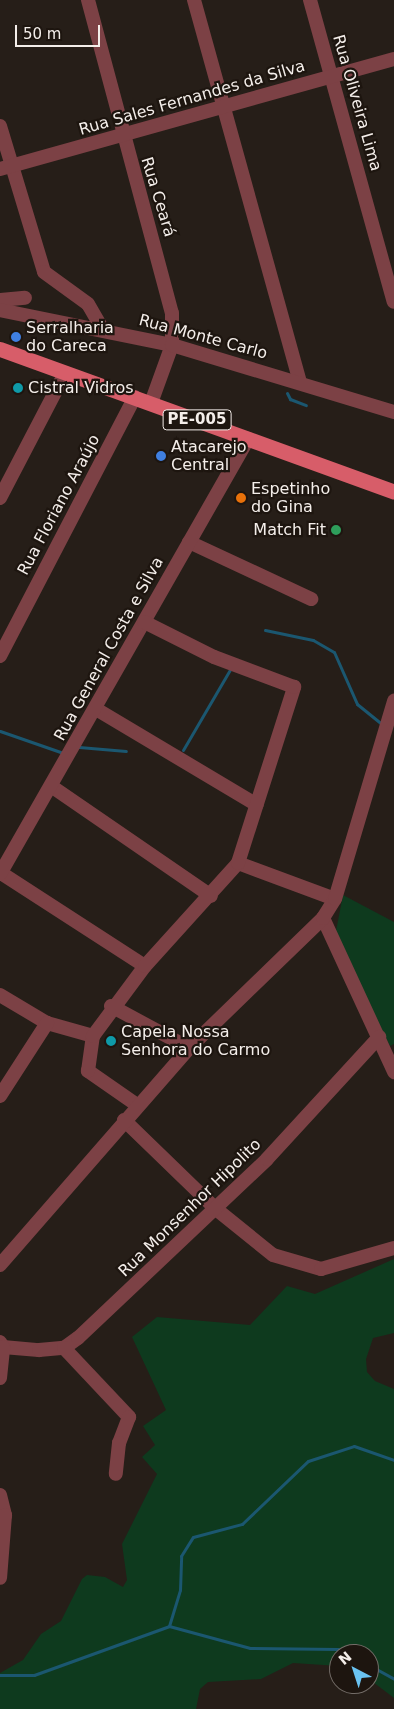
<!DOCTYPE html>
<meta charset="utf-8">
<style>
body{margin:0}
#map{position:relative;width:394px;height:1709px;overflow:hidden;background:#261e18;font-family:"DejaVu Sans",sans-serif}
div>[style]{position:absolute}
.green>*{inset:0;background:#0e3a1e}
.stream>*{height:3px;margin:-1.5px;padding:0 1.5px;transform-origin:1.5px;border-radius:1.5px;background:#1b5770}
.street>*{height:14px;margin:-7px;padding:0 7px;transform-origin:7px;border-radius:7px;background:#7c4145}
.primary>*{height:15px;margin:-7.5px;padding:0 7.5px;transform-origin:7.5px;border-radius:7.5px;background:#d75d69}
.dots>*{width:14px;height:14px;translate:-50% -50%;box-sizing:border-box;border:2px solid #1d150f;border-radius:50%}
span{translate:-50% -50%;white-space:nowrap;text-align:center;line-height:1.15;-webkit-text-stroke:4.5px #1d150f;paint-order:stroke}
.shield-label span{padding:1px 4px;background:#1d150f;border:1px solid;border-radius:4px;-webkit-text-stroke-width:0}
.shield-label{font-size:15px;color:#f4eeea;font-weight:700}
.street-label{font-size:16px;color:#f4eeea}
.poi-label{font-size:16px;color:#f4eeea}
.left{translate:0 -50%;text-align:left}
.right{translate:-100% -50%;text-align:right}
.north{position:absolute;left:329px;top:1644px;width:50px;height:50px;box-sizing:border-box;background:#1d150f;border:1px solid #736c67;border-radius:50%;rotate:320deg;font-size:14px;font-weight:700;line-height:20px;text-align:center;color:#f4eeea}
.north::after{content:'';display:block;margin:auto;width:18px;height:22px;background:#6ac3f1;clip-path:polygon(50% 0,100% 100%,50% 72%,0 100%)}
.scale{position:absolute;left:15px;top:25px;width:85px;height:22px;box-sizing:border-box;border:2px solid #f4eeea;border-top:0;padding-left:6px;font-size:15px;line-height:18px;white-space:nowrap;color:#f4eeea;-webkit-text-stroke:4px #1d150f;paint-order:stroke}
</style>
<div id="map">
<div class="green">
<i style="clip-path:polygon(343px 895px,394px 922px,394px 1044px,390px 1046px,335px 936px)"></i>
<i style="clip-path:polygon(394px 1259px,394px 1333px,373px 1338px,366px 1359px,367px 1372px,375px 1381px,394px 1389px,394px 1698px,369px 1679px,369px 1654px,339px 1654px,339px 1666px,293px 1663px,261px 1679px,208px 1682px,200px 1689px,196px 1709px,0 1709px,0 1673px,23px 1660px,41px 1634px,61px 1621px,82px 1579px,87px 1575px,105px 1577px,123px 1587px,127px 1580px,122px 1544px,157px 1474px,142px 1457px,155px 1445px,143px 1426px,166px 1410px,132px 1337px,157px 1317px,250px 1325px,287px 1286px,315px 1294px)"></i>
</div>
<div class="stream">
<i style="left:287px;top:393px;width:7px;rotate:63deg"></i>
<i style="left:290px;top:399px;width:17px;rotate:21deg"></i>
<i style="left:265px;top:630px;width:49px;rotate:11.8deg"></i>
<i style="left:313px;top:640px;width:24px;rotate:30deg"></i>
<i style="left:334px;top:652px;width:57px;rotate:66.1deg"></i>
<i style="left:357px;top:704px;width:33px;rotate:39deg"></i>
<i style="left:0;top:731px;width:67px;rotate:19.2deg"></i>
<i style="left:79px;top:747px;width:47px;rotate:4.9deg"></i>
<i style="left:183px;top:750px;width:95px;rotate:-59.7deg"></i>
<i style="left:169px;top:1626px;width:84px;rotate:15.2deg"></i>
<i style="left:250px;top:1648px;width:88px;rotate:0.7deg"></i>
<i style="left:338px;top:1649px;width:11px;rotate:27deg"></i>
<i style="left:369px;top:1665px;width:29px;rotate:29deg"></i>
<i style="left:0;top:1675px;width:34px"></i>
<i style="left:34px;top:1675px;width:144px;rotate:-19.9deg"></i>
<i style="left:169px;top:1626px;width:38px;rotate:-73deg"></i>
<i style="left:180px;top:1590px;width:34px;rotate:-88deg"></i>
<i style="left:181px;top:1556px;width:22px;rotate:-58deg"></i>
<i style="left:193px;top:1537px;width:51px;rotate:-14.9deg"></i>
<i style="left:242px;top:1524px;width:91px;rotate:-43.7deg"></i>
<i style="left:308px;top:1461px;width:48px;rotate:-18.1deg"></i>
<i style="left:354px;top:1446px;width:42px;rotate:19.3deg"></i>
</div>
<div class="street">
<i style="left:88px;top:0;width:324px;rotate:75deg"></i>
<i style="left:172px;top:313px;width:32px;rotate:90deg"></i>
<i style="left:172px;top:345px;width:62px;rotate:109.9deg"></i>
<i style="left:194px;top:0;width:396px;rotate:74.5deg"></i>
<i style="left:310px;top:0;width:313px;rotate:74.5deg"></i>
<i style="left:0;top:126px;width:152px;rotate:73.2deg"></i>
<i style="left:44px;top:272px;width:54px;rotate:36deg"></i>
<i style="left:88px;top:304px;width:28px;rotate:60deg"></i>
<i style="left:0;top:169px;width:409px;rotate:-15.6deg"></i>
<i style="left:0;top:300px;width:25px;rotate:-5deg"></i>
<i style="left:0;top:310px;width:176px;rotate:11.5deg"></i>
<i style="left:172px;top:345px;width:232px;rotate:16.8deg"></i>
<i style="left:0;top:498px;width:141px;rotate:-62.5deg"></i>
<i style="left:189px;top:542px;width:135px;rotate:25deg"></i>
<i style="left:0;top:656px;width:292px;rotate:-62.5deg"></i>
<i style="left:96px;top:709px;width:187px;rotate:30.8deg"></i>
<i style="left:51px;top:786px;width:194px;rotate:34.5deg"></i>
<i style="left:238px;top:863px;width:103px;rotate:20.4deg"></i>
<i style="left:1px;top:873px;width:171px;rotate:32.9deg"></i>
<i style="left:0;top:874px;width:501px;rotate:-60.31deg"></i>
<i style="left:323px;top:918px;width:170px;rotate:65.2deg"></i>
<i style="left:0;top:995px;width:55px;rotate:30.8deg"></i>
<i style="left:47px;top:1023px;width:48px;rotate:15.8deg"></i>
<i style="left:111px;top:1006px;width:89px;rotate:28.3deg"></i>
<i style="left:0;top:1096px;width:87px;rotate:-57.2deg"></i>
<i style="left:137px;top:1105px;width:60px;rotate:-145.2deg"></i>
<i style="left:88px;top:1071px;width:35px;rotate:-82deg"></i>
<i style="left:93px;top:1036px;width:87px;rotate:-53.4deg"></i>
<i style="left:145px;top:966px;width:139px;rotate:-47.9deg"></i>
<i style="left:238px;top:863px;width:185px;rotate:-72.3deg"></i>
<i style="left:294px;top:687px;width:85px;rotate:-159.4deg"></i>
<i style="left:214px;top:657px;width:78px;rotate:-153.4deg"></i>
<i style="left:124px;top:1120px;width:128px;rotate:44.1deg"></i>
<i style="left:216px;top:1209px;width:73px;rotate:38.9deg"></i>
<i style="left:273px;top:1255px;width:50px;rotate:16.3deg"></i>
<i style="left:321px;top:1269px;width:76px;rotate:-16deg"></i>
<i style="left:0;top:1265px;width:288px;rotate:-48.9deg"></i>
<i style="left:189px;top:1048px;width:187px;rotate:-44.1deg"></i>
<i style="left:323px;top:918px;width:22px;rotate:-58deg"></i>
<i style="left:335px;top:899px;width:207px;rotate:-73.4deg"></i>
<i style="left:0;top:1342px;width:6px;rotate:59deg"></i>
<i style="left:3px;top:1347px;width:36px;rotate:5deg"></i>
<i style="left:39px;top:1350px;width:25px;rotate:-5deg"></i>
<i style="left:64px;top:1348px;width:17px;rotate:-36deg"></i>
<i style="left:78px;top:1338px;width:260px;rotate:-43.4deg"></i>
<i style="left:267px;top:1159px;width:166px;rotate:-47.4deg"></i>
<i style="left:64px;top:1348px;width:95px;rotate:46.7deg"></i>
<i style="left:129px;top:1417px;width:28px;rotate:111deg"></i>
<i style="left:119px;top:1443px;width:31px;rotate:96deg"></i>
<i style="left:0;top:1378px;width:31px;rotate:-84deg"></i>
<i style="left:0;top:1495px;width:21px;rotate:76deg"></i>
<i style="left:5px;top:1515px;width:63px;rotate:94.5deg"></i>
</div>
<div class="primary">
<i style="left:0;top:349px;width:419px;rotate:19.9deg"></i>
</div>
<div class="dots">
<i style="left:16px;top:337px;background:#3f7fe0"></i>
<i style="left:18px;top:388px;background:#0f9aa8"></i>
<i style="left:161px;top:456px;background:#3f7fe0"></i>
<i style="left:241px;top:498px;background:#e8710a"></i>
<i style="left:336px;top:530px;background:#2e9e5b"></i>
<i style="left:111px;top:1041px;background:#0f9aa8"></i>
</div>
<div class="shield-label">
<span style="left:197px;top:420px">PE-005</span>
</div>
<div class="street-label">
<span style="left:192px;top:98px;rotate:-16deg">Rua Sales Fernandes da Silva</span>
<span style="left:357px;top:103px;rotate:74deg">Rua Oliveira Lima</span>
<span style="left:158px;top:197px;rotate:73deg">Rua Ceará</span>
<span style="left:203px;top:337px;rotate:15deg">Rua Monte Carlo</span>
<span style="left:59px;top:505px;rotate:-62deg">Rua Floriano Araújo</span>
<span style="left:109px;top:649px;rotate:-61deg">Rua General Costa e Silva</span>
<span style="left:190px;top:1208px;rotate:-44deg">Rua Monsenhor Hipolito</span>
</div>
<div class="poi-label">
<span class="left" style="left:26px;top:337px">Serralharia<br>do Careca</span>
<span class="left" style="left:28px;top:388px">Cistral Vidros</span>
<span class="left" style="left:171px;top:456px">Atacarejo<br>Central</span>
<span class="left" style="left:251px;top:498px">Espetinho<br>do Gina</span>
<span class="right" style="left:326px;top:530px">Match Fit</span>
<span class="left" style="left:121px;top:1041px">Capela Nossa<br>Senhora do Carmo</span>
</div>
<div class="north">N</div>
<div class="scale">50 m</div>
</div>
